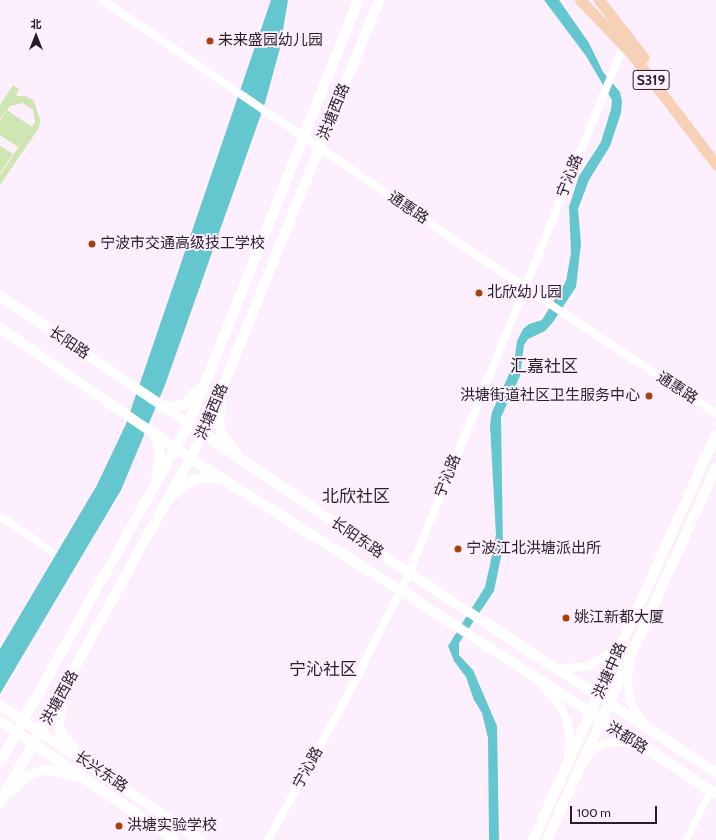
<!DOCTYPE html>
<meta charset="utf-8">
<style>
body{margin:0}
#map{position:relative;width:716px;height:840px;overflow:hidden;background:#feefff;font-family:Cabin,"Noto Sans SC",sans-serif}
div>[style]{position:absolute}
.green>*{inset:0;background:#cee7b2}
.water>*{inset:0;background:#64c6cf}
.minor>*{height:7px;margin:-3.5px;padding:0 3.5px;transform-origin:3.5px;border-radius:3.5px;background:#fff}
.tertiary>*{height:8px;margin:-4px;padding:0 4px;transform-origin:4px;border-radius:4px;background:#fff}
.secondary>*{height:10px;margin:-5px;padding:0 5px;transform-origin:5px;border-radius:5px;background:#fff}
.primary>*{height:11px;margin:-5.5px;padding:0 5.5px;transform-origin:5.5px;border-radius:5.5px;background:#f7d1b6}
.dots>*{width:11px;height:11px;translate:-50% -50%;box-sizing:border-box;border:2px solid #feefff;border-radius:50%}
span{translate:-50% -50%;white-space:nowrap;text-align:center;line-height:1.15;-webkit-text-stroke:3.5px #feefff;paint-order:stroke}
.shield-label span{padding:1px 3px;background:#feefff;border:1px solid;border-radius:3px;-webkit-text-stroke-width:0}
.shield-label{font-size:14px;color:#271e28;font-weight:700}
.poi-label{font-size:15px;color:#271e28}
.left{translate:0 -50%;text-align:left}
.right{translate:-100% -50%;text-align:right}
.street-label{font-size:15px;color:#271e28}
.quarter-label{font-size:17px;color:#271e28}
.north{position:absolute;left:16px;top:16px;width:40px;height:40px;-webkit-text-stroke:3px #feefff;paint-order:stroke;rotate:0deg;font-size:11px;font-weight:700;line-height:16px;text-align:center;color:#271e28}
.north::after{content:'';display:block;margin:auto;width:14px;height:18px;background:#271e28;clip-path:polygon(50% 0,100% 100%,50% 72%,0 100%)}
.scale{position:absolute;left:570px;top:806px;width:87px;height:18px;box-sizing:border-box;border:2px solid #271e28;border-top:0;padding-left:5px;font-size:12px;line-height:14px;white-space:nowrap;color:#271e28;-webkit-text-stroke:3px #feefff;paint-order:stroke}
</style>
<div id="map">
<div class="green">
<i style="clip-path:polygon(13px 85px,19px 89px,16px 96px,26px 96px,34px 101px,40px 120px,39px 128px,0 185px,0 175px,35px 122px,33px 110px,23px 103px,10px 106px,0 119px,0 105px)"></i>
<i style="clip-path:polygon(7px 110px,32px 127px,18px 147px,0 135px,0 121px)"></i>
<i style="clip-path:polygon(0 146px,13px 154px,0 173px)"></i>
</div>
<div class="water">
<i style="clip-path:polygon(271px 0,288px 0,280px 48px,265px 103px,165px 385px,121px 490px,0 694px,0 649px,97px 485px,126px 424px)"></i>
<i style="clip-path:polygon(544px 0,559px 0,589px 43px,603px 72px,620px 92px,622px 101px,621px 113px,610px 146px,589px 180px,578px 209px,581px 244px,576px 287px,553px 322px,545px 331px,528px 339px,524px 345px,520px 376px,501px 417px,503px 547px,494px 591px,459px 643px,459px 655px,473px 670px,497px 726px,499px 840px,489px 840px,488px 738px,482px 713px,474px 700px,466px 677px,454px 661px,448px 646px,485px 587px,493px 551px,496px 535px,490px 425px,492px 412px,514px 363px,517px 341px,523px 329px,529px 324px,542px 320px,566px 281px,571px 253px,569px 207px,579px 176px,601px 142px,611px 109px,612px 100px,586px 56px)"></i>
</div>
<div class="minor">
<i style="left:0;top:516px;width:63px;rotate:33.9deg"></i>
<i style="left:686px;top:840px;width:55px;rotate:-64.4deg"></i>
</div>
<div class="tertiary">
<i style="left:102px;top:0;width:521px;rotate:34.21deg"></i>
<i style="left:533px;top:293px;width:219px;rotate:33.3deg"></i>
<i style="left:631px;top:660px;width:19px;rotate:99deg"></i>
<i style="left:628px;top:679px;width:22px;rotate:85deg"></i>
<i style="left:630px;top:701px;width:27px;rotate:59deg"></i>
<i style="left:557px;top:668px;width:30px;rotate:-2deg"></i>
<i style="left:587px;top:667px;width:37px;rotate:-31deg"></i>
<i style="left:541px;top:684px;width:30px;rotate:50deg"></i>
<i style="left:560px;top:707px;width:13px;rotate:61deg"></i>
<i style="left:566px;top:718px;width:12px;rotate:76deg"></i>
<i style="left:569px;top:730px;width:30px;rotate:92deg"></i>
<i style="left:586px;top:759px;width:16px;rotate:-47deg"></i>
<i style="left:597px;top:747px;width:10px;rotate:-24deg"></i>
<i style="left:606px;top:743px;width:15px;rotate:-4deg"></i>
<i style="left:621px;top:742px;width:17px;rotate:13deg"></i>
<i style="left:268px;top:840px;width:163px;rotate:-61.1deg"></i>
<i style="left:347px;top:697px;width:139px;rotate:-63.4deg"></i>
<i style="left:409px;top:573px;width:573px;rotate:-67.86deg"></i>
</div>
<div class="secondary">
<i style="left:0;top:296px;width:494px;rotate:34.1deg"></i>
<i style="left:409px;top:573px;width:366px;rotate:33deg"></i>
<i style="left:0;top:328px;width:222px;rotate:34.5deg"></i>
<i style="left:183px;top:454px;width:256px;rotate:32.1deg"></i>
<i style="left:400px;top:590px;width:376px;rotate:32.8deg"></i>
<i style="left:221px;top:403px;width:18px;rotate:96deg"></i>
<i style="left:219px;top:421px;width:14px;rotate:78deg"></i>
<i style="left:222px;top:435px;width:23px;rotate:50deg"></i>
<i style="left:162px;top:407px;width:22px;rotate:-5deg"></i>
<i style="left:184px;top:405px;width:21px;rotate:-49deg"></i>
<i style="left:154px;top:435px;width:8px;rotate:60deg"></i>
<i style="left:158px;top:442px;width:13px;rotate:81deg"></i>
<i style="left:160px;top:455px;width:22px;rotate:100deg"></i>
<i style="left:176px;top:493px;width:17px;rotate:-40deg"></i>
<i style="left:189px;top:482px;width:11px;rotate:-22deg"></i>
<i style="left:199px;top:478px;width:19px"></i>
<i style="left:63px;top:702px;width:22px;rotate:103deg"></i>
<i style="left:58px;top:723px;width:10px;rotate:73deg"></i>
<i style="left:61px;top:733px;width:21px;rotate:53deg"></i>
<i style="left:0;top:705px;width:242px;rotate:33.9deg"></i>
<i style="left:0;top:721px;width:212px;rotate:34.2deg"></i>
<i style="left:0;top:762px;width:385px;rotate:-60.8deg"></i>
<i style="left:188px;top:426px;width:459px;rotate:-68.2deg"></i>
<i style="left:12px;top:790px;width:19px;rotate:-43deg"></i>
<i style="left:26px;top:777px;width:13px;rotate:-23deg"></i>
<i style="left:38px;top:772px;width:9px;rotate:-13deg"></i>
<i style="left:47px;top:770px;width:33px;rotate:12deg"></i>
<i style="left:0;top:803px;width:419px;rotate:-61.1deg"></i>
<i style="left:203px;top:436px;width:470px;rotate:-68deg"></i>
<i style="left:533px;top:840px;width:444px;rotate:-65.7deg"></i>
<i style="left:547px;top:840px;width:409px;rotate:-65.6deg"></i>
</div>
<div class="primary">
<i style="left:580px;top:0;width:74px;rotate:46.1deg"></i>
<i style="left:631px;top:53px;width:140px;rotate:52.6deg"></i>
<i style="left:599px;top:0;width:73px;rotate:52.2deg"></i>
</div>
<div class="dots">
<i style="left:210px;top:41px;background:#a5410c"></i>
<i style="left:92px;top:244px;background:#a5410c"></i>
<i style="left:479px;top:293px;background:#a5410c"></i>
<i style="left:649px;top:396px;background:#a5410c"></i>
<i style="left:458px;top:549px;background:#a5410c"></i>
<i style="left:566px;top:618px;background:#a5410c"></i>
<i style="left:119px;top:826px;background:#a5410c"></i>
</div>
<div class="shield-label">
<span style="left:651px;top:80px">S319</span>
</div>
<div class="poi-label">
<span class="left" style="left:218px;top:41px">未来盛园幼儿园</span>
<span class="left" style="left:100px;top:244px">宁波市交通高级技工学校</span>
<span class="left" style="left:487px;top:293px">北欣幼儿园</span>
<span class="right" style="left:640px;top:396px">洪塘街道社区卫生服务中心</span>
<span class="left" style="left:466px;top:549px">宁波江北洪塘派出所</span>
<span class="left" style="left:574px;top:618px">姚江新都大厦</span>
<span class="left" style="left:127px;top:826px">洪塘实验学校</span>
</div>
<div class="street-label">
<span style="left:334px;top:112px;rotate:-68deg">洪塘西路</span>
<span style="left:570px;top:176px;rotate:-68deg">宁沁路</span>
<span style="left:408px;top:208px;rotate:34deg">通惠路</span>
<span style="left:69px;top:343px;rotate:34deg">长阳路</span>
<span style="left:677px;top:388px;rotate:33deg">通惠路</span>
<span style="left:212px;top:412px;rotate:-67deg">洪塘西路</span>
<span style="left:448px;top:476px;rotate:-68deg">宁沁路</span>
<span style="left:357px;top:538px;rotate:34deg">长阳东路</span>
<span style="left:610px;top:671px;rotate:-66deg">洪塘中路</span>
<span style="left:60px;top:698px;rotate:-61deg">洪塘西路</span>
<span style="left:627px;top:738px;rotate:32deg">洪都路</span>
<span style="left:308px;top:768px;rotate:-61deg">宁沁路</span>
<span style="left:101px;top:772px;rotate:34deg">长兴东路</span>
</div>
<div class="quarter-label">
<span style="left:544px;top:367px">汇嘉社区</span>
<span style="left:356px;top:497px">北欣社区</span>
<span style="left:323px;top:670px">宁沁社区</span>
</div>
<div class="north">北</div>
<div class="scale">100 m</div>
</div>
